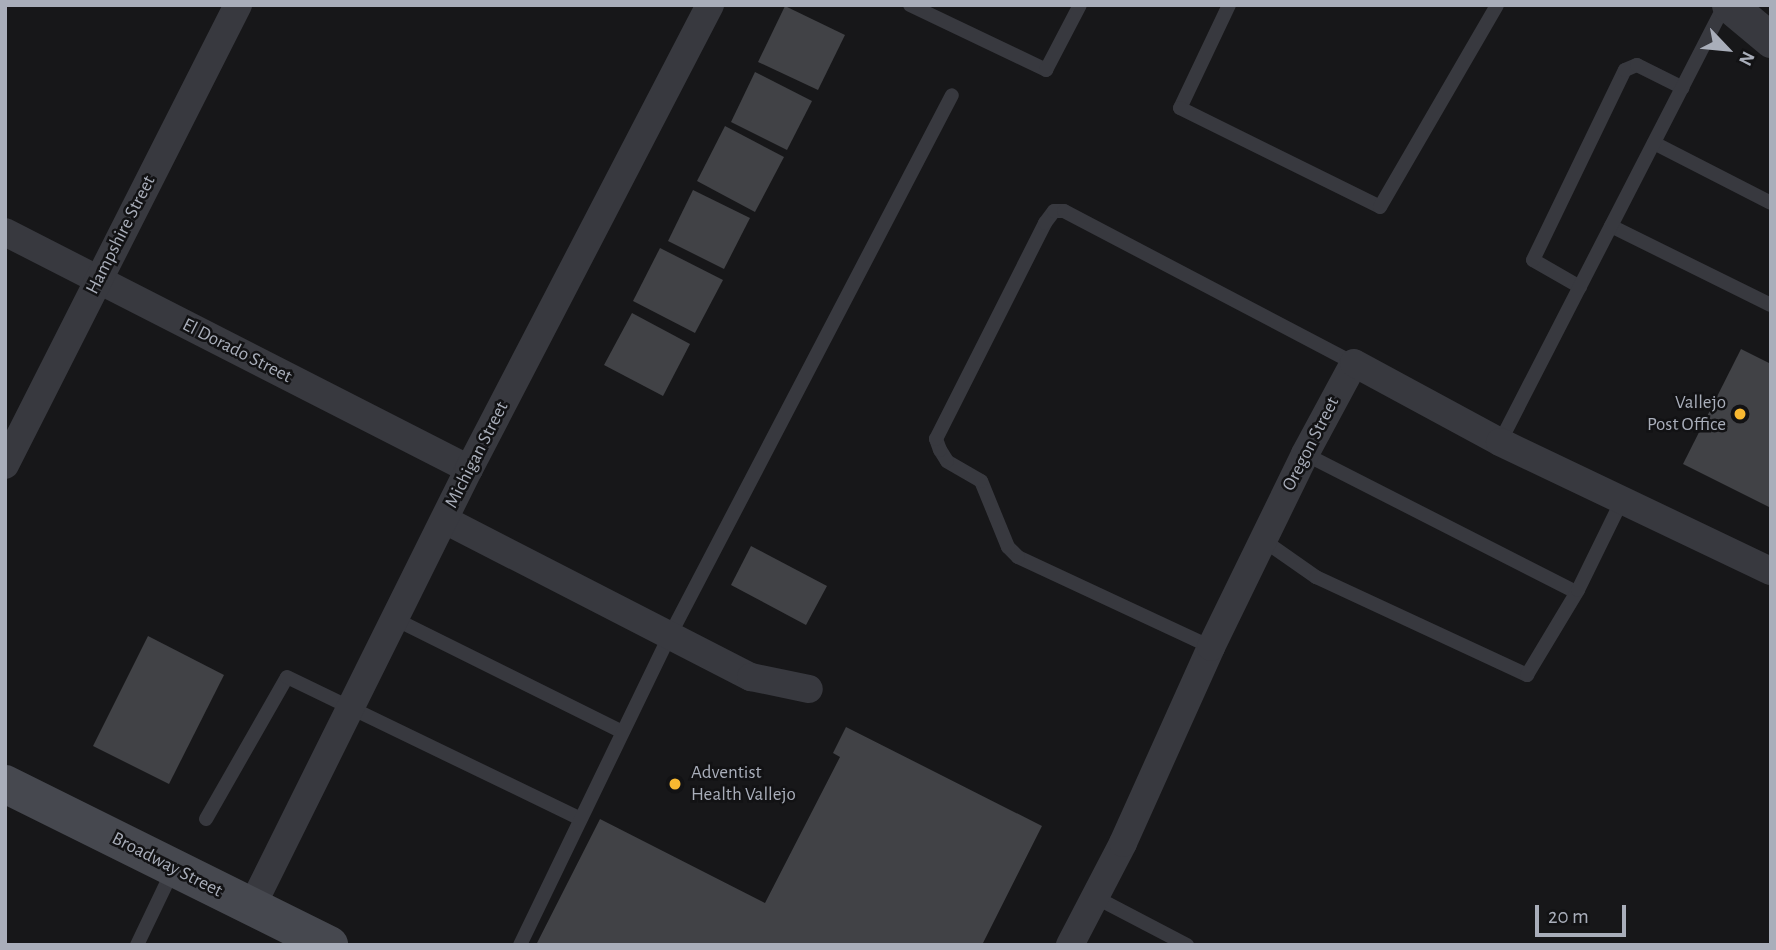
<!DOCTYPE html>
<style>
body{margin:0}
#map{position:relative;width:1776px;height:950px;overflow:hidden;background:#171719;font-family:"Alegreya Sans",sans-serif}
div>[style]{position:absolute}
.building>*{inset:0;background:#414246}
.service>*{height:14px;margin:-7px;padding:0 7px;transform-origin:7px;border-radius:7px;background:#38393f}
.minor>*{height:28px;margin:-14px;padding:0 14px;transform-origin:14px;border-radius:14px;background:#38393f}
.tertiary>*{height:35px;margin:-17.5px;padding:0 17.5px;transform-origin:17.5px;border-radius:17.5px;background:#38393f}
.secondary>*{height:38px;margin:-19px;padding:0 19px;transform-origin:19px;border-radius:19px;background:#46484f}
.dots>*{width:19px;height:19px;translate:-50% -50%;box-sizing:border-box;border:4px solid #121214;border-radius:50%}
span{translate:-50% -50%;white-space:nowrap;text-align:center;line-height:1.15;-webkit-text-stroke:5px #121214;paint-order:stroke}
.street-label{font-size:19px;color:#a9aeba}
.poi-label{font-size:19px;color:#a9aeba}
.right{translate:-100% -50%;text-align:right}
.left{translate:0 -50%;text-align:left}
.frame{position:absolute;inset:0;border:7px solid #a9aeba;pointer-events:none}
.north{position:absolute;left:1692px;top:14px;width:70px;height:70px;-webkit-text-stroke:5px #121214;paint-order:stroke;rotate:116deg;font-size:19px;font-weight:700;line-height:28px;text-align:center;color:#a9aeba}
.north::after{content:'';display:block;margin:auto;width:24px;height:32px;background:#a9aeba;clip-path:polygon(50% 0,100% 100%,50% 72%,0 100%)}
.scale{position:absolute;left:1535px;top:905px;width:91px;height:32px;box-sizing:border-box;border:4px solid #a9aeba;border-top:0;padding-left:9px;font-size:21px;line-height:24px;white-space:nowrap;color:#a9aeba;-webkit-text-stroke:5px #121214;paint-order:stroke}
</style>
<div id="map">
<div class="building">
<i style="clip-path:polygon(785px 6px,845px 35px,818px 90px,758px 62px)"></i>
<i style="clip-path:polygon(755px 72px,812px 101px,787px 150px,731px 122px)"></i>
<i style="clip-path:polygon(725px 126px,784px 157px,755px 212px,697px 181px)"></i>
<i style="clip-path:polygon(693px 190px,750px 218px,724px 269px,668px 241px)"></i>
<i style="clip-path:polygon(660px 248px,723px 280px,695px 333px,633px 301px)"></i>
<i style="clip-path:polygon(632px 313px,690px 344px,663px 396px,604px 365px)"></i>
<i style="clip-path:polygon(1741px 349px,1771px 364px,1771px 508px,1683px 464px)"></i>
<i style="clip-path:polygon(751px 546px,827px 586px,806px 625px,731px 585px)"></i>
<i style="clip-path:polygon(148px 636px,224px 675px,169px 784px,93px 746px)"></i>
<i style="clip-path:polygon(846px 727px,1042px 826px,982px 945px,536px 945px,600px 819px,765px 903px,840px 757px,833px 753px)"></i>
</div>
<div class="service">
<i style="left:910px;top:5px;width:151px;rotate:25.5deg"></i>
<i style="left:1046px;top:70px;width:73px;rotate:-62.4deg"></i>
<i style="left:1229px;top:5px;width:114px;rotate:115.4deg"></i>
<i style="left:1180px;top:108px;width:223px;rotate:26.3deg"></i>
<i style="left:1380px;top:207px;width:233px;rotate:-59.9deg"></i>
<i style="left:1654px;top:143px;width:131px;rotate:27.1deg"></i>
<i style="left:1611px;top:226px;width:178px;rotate:26.3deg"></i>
<i style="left:1580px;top:287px;width:54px;rotate:-150.1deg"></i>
<i style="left:1533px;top:260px;width:211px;rotate:-64.2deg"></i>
<i style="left:1625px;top:70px;width:13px;rotate:-23deg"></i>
<i style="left:1637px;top:65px;width:51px;rotate:26.6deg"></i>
<i style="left:1500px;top:442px;width:492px;rotate:-62.8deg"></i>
<i style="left:1305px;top:454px;width:304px;rotate:27deg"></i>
<i style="left:1263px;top:540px;width:65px;rotate:34.9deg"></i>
<i style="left:1316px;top:577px;width:233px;rotate:24.9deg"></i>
<i style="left:1527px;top:675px;width:99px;rotate:-59deg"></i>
<i style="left:1578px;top:590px;width:100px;rotate:-63.9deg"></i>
<i style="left:395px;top:619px;width:254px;rotate:26.4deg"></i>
<i style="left:1211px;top:647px;width:213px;rotate:-155deg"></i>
<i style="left:1018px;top:557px;width:14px;rotate:-135deg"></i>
<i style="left:1008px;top:547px;width:71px;rotate:-112.2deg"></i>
<i style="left:981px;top:481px;width:39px;rotate:-150deg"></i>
<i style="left:947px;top:461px;width:13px;rotate:-122deg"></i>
<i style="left:940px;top:450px;width:12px;rotate:-110deg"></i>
<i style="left:936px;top:439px;width:242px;rotate:-63.2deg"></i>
<i style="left:1045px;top:223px;width:15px;rotate:-53deg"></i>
<i style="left:1054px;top:211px;width:10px"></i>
<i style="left:1064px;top:211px;width:327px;rotate:27.7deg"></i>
<i style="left:206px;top:819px;width:163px;rotate:-60.3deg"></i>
<i style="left:287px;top:677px;width:326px;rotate:25.8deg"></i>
<i style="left:1095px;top:897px;width:104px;rotate:27.6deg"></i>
<i style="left:137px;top:945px;width:83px;rotate:-64.4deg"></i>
<i style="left:520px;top:945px;width:342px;rotate:-64.2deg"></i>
<i style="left:669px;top:637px;width:611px;rotate:-62.43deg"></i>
</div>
<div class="minor">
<i style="left:5px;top:232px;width:521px;rotate:27.06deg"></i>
<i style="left:5px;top:465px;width:516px;rotate:-63.14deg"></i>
<i style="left:445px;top:520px;width:344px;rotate:27.2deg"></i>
<i style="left:751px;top:677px;width:59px;rotate:11.7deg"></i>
<i style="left:251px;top:908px;width:490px;rotate:-63.6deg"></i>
<i style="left:469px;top:469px;width:523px;rotate:-62.55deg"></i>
<i style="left:1070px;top:945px;width:115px;rotate:-62.5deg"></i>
<i style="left:1123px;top:843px;width:215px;rotate:-65.8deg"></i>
<i style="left:1211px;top:647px;width:215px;rotate:-64deg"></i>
<i style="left:1305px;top:454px;width:103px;rotate:-61.7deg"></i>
<i style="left:1354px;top:363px;width:166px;rotate:28.4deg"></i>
<i style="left:1500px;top:442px;width:300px;rotate:25.5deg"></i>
</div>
<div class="tertiary">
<i style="left:1729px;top:5px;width:55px;rotate:39.8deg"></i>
</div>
<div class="secondary">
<i style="left:5px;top:784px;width:362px;rotate:26.4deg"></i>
</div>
<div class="dots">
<i style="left:1740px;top:414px;background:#f8b831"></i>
<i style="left:675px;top:784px;background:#f8b831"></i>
</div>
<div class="street-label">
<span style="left:121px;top:235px;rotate:-63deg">Hampshire Street</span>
<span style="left:237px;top:351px;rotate:27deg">El Dorado Street</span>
<span style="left:1311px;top:444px;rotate:-63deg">Oregon Street</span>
<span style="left:477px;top:455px;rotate:-63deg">Michigan Street</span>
<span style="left:167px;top:865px;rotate:27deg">Broadway Street</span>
</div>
<div class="poi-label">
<span class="right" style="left:1726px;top:414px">Vallejo<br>Post Office</span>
<span class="left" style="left:691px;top:784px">Adventist<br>Health Vallejo</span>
</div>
<div class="frame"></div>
<div class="north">N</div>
<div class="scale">20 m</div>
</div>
